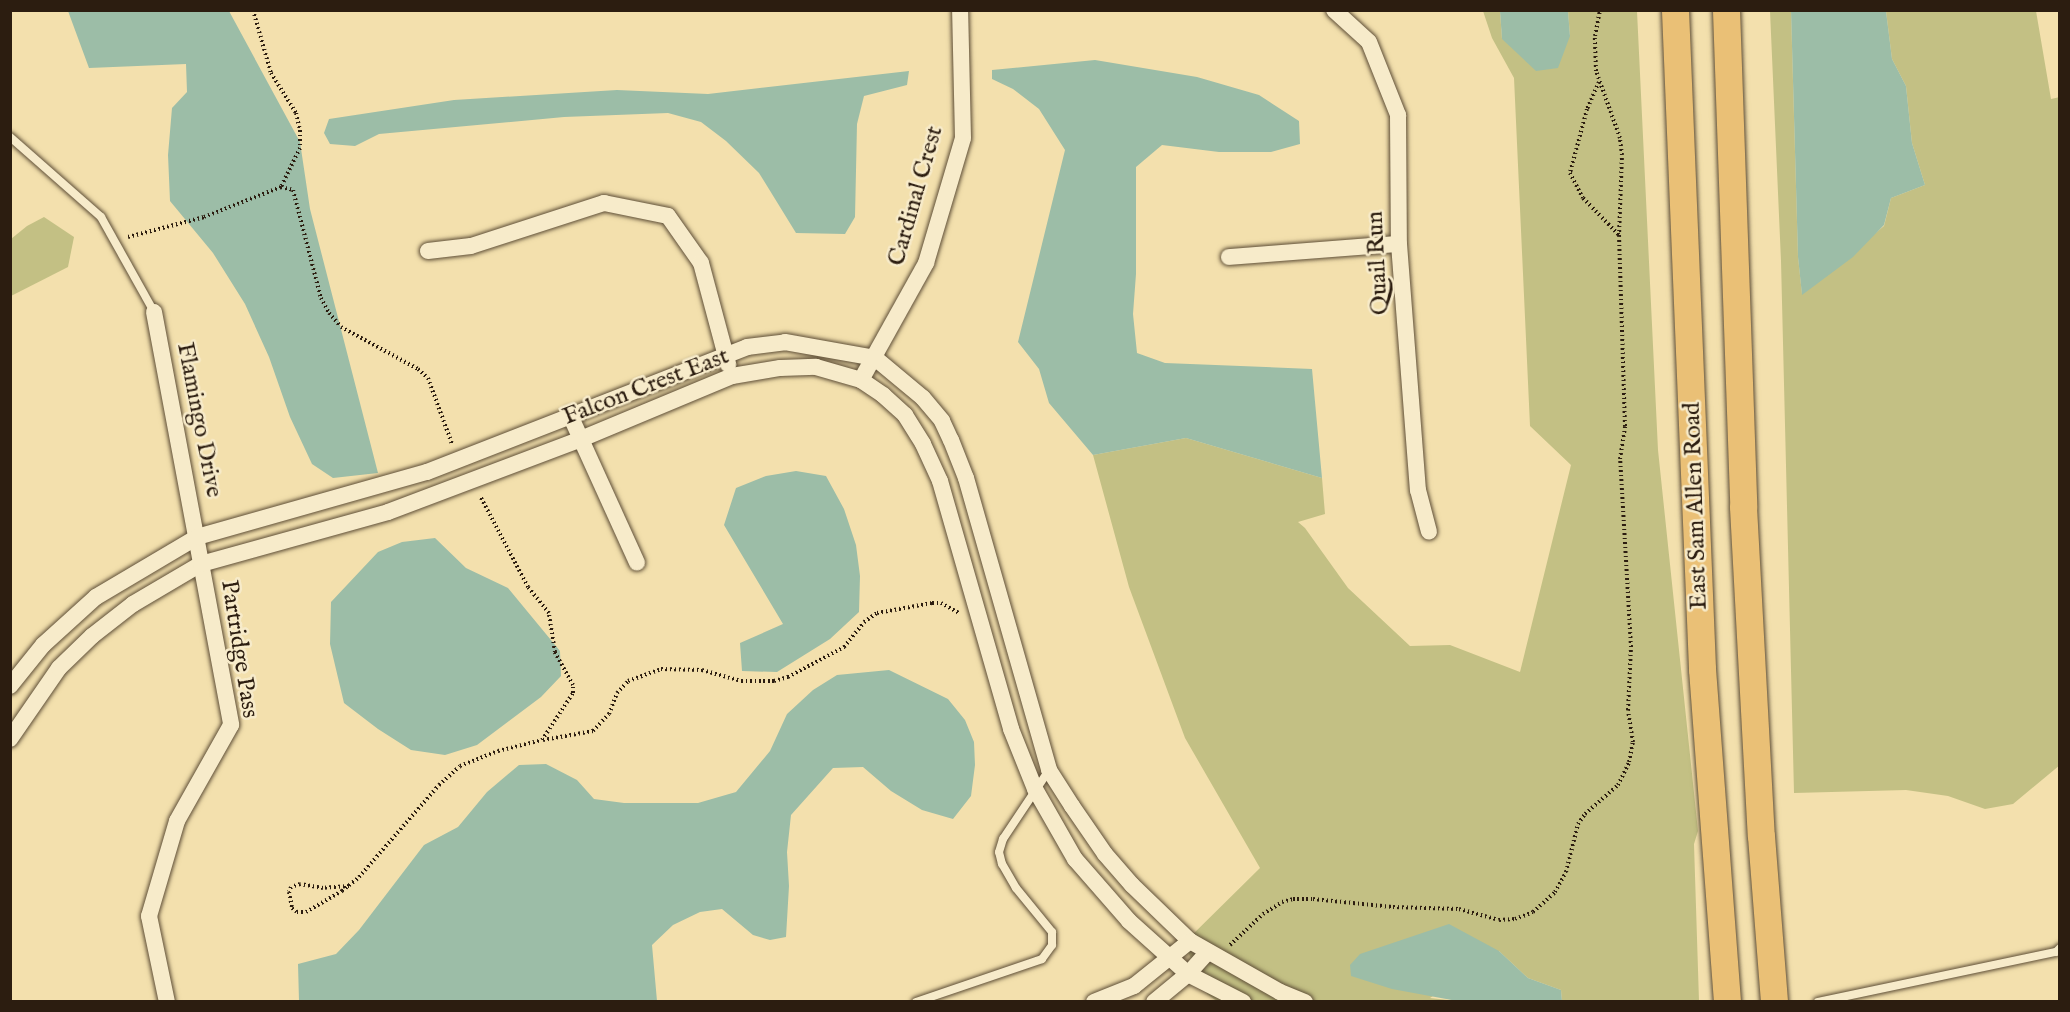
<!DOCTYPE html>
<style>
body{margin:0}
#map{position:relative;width:2070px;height:1012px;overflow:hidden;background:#f3e0ad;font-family:"IM FELL English",serif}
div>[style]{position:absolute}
.green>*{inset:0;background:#c3c084}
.water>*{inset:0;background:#9cbda7}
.path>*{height:4px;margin-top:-2px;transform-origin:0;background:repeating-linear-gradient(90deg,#2c1d10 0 1.5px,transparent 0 4.5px)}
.roads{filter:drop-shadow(0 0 2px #5e4e37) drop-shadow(0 0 2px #5e4e37)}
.service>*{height:8px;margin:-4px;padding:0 4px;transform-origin:4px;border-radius:4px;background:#f7ebca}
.minor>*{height:16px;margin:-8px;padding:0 8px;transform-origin:8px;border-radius:8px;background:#f7ebca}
.primary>*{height:27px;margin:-13.5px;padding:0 13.5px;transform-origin:13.5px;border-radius:13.5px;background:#eac076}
span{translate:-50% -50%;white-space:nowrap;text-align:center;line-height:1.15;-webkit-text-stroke:5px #f7ebca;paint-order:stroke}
.street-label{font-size:24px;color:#2c1d10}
.frame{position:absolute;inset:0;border:12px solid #2c1d10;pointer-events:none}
</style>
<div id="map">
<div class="green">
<i style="clip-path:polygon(1483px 11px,1500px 11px,1502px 39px,1570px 36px,1568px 11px,1637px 11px,1658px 450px,1698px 831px,1694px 844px,1699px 1001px,1562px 1001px,1561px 990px,1528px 978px,1499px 951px,1430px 998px,1457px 1001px,1218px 1002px,1207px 994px,1184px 943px,1260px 868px,1185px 738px,1129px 587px,1093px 455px,1186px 438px,1322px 478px,1325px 514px,1298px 522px,1305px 528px,1348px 588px,1410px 646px,1450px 645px,1520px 672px,1571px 465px,1530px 426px,1514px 78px,1492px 38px)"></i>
<i style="clip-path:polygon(1770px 11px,1791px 11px,1798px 257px,1802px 294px,1884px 226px,1891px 198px,1925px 185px,1912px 143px,1906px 86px,1892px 59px,1886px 11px,2036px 11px,2051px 99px,2060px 97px,2060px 765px,2013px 804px,1985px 809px,1948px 796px,1906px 790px,1794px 793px,1781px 261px)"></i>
<i style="clip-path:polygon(44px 217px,74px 237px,68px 267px,11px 296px,11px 239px,27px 226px)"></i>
</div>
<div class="water">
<i style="clip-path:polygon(68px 11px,229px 11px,300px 142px,310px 209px,378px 473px,333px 478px,312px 464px,290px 417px,269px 357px,245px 304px,213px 253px,170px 201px,168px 155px,172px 108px,187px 92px,186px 64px,89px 68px)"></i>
<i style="clip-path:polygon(1500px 11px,1568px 11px,1570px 36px,1558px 68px,1536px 71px,1502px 39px)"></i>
<i style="clip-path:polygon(1791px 11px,1886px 11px,1892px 59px,1906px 86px,1912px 143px,1925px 185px,1891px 198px,1884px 225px,1853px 257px,1802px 295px,1798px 257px)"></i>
<i style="clip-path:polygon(1095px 60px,1197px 77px,1259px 95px,1299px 121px,1300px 144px,1271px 152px,1219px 152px,1162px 145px,1136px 167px,1136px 274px,1133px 314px,1137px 353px,1165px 363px,1312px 369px,1322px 478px,1186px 438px,1093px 455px,1049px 403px,1039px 369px,1018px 342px,1065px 150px,1039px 109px,1013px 89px,992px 79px,992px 70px)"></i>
<i style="clip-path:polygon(909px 71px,907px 85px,864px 96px,857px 124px,855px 217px,845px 234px,796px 233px,759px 173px,726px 141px,701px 122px,668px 113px,564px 117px,379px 134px,355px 146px,330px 144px,324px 133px,329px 119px,454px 100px,617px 90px,708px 94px)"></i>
<i style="clip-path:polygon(796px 471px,826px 476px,844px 509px,856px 545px,860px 576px,859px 612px,830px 639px,777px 672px,742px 671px,740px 643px,783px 624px,724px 525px,736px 488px,766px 476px)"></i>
<i style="clip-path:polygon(435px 538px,466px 568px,508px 588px,560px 651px,561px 676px,541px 697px,477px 745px,445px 755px,411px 750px,378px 729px,344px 703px,330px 644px,331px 602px,378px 552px,402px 542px)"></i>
<i style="clip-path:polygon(889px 670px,948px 699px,965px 720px,974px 742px,975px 765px,971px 796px,953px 819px,922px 810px,891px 791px,863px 767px,833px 768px,791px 815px,787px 852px,789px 886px,786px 937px,770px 940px,753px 935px,722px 909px,700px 912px,673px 925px,652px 945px,657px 1001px,299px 1001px,298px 964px,336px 954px,359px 930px,424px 845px,458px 827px,487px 792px,519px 765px,546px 764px,577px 780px,594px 799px,624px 803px,698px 803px,736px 792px,770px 751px,787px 714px,813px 690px,837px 675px)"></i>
<i style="clip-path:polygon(1449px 924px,1499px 951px,1528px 978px,1561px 990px,1562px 1001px,1457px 1001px,1392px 989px,1351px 976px,1350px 965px,1360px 954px)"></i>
</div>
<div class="path">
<i style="left:253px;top:10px;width:66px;rotate:74.1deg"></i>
<i style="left:271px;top:73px;width:47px;rotate:58deg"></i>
<i style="left:296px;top:113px;width:17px;rotate:77deg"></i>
<i style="left:300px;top:130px;width:18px;rotate:90deg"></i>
<i style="left:300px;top:148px;width:43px;rotate:116deg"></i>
<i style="left:281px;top:187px;width:12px;rotate:14deg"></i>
<i style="left:293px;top:190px;width:112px;rotate:75.5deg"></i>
<i style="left:321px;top:298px;width:17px;rotate:62deg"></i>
<i style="left:329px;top:313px;width:18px;rotate:49deg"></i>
<i style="left:341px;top:327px;width:88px;rotate:28.6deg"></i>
<i style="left:418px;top:369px;width:13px;rotate:42deg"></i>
<i style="left:428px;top:378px;width:70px;rotate:70deg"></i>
<i style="left:1599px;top:82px;width:30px;rotate:114deg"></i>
<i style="left:1587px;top:109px;width:66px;rotate:104.9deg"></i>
<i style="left:1570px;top:173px;width:28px;rotate:63deg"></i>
<i style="left:1583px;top:198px;width:52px;rotate:45.8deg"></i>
<i style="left:128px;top:237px;width:79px;rotate:-14.7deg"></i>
<i style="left:204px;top:217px;width:83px;rotate:-21.3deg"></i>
<i style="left:543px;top:740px;width:51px;rotate:-10.2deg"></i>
<i style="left:593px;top:731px;width:23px;rotate:-47deg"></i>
<i style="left:609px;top:714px;width:22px;rotate:-69deg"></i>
<i style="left:617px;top:693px;width:16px;rotate:-47deg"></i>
<i style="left:628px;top:681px;width:35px;rotate:-20deg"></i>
<i style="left:661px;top:669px;width:41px;rotate:1.4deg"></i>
<i style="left:702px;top:670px;width:41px;rotate:15.8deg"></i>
<i style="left:741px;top:681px;width:33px"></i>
<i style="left:774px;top:681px;width:15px;rotate:-16deg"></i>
<i style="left:788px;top:677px;width:64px;rotate:-28.2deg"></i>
<i style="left:844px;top:647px;width:32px;rotate:-51deg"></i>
<i style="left:864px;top:622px;width:16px;rotate:-35deg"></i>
<i style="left:877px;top:613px;width:56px;rotate:-10.3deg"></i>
<i style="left:932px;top:603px;width:9px"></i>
<i style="left:941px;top:603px;width:21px;rotate:29deg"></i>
<i style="left:349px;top:886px;width:26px;rotate:176deg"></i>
<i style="left:323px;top:888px;width:23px;rotate:-170deg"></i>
<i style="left:300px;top:884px;width:9px;rotate:162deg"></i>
<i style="left:291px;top:887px;width:5px;rotate:112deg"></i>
<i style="left:289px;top:892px;width:16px;rotate:79deg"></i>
<i style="left:292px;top:908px;width:6px;rotate:39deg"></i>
<i style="left:297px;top:912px;width:9px"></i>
<i style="left:306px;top:912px;width:42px;rotate:-30.3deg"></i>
<i style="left:342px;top:891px;width:22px;rotate:-39deg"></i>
<i style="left:359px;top:877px;width:122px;rotate:-49deg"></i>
<i style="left:439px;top:785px;width:28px;rotate:-42deg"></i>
<i style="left:460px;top:766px;width:41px;rotate:-21.5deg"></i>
<i style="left:498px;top:751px;width:45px;rotate:-14deg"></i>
<i style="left:542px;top:740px;width:56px;rotate:-56.6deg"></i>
<i style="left:573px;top:693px;width:8px;rotate:-90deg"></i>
<i style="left:573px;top:685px;width:38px;rotate:-119deg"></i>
<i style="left:555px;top:652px;width:39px;rotate:-99deg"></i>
<i style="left:549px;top:613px;width:33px;rotate:-129deg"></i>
<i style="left:528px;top:587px;width:103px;rotate:-117.8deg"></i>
<i style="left:1230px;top:945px;width:45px;rotate:-43.2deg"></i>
<i style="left:1263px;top:914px;width:22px;rotate:-32deg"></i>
<i style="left:1282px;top:902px;width:11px;rotate:-15deg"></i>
<i style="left:1293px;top:899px;width:20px"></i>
<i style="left:1313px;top:899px;width:80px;rotate:5.7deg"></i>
<i style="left:1393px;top:907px;width:66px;rotate:1.7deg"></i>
<i style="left:1459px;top:909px;width:41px;rotate:15.4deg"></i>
<i style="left:1499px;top:920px;width:16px;rotate:-4deg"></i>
<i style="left:1515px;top:919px;width:19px;rotate:-21deg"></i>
<i style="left:1533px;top:912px;width:30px;rotate:-42deg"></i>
<i style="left:1555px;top:892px;width:23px;rotate:-61deg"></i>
<i style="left:1566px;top:872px;width:49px;rotate:-76deg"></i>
<i style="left:1578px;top:824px;width:12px;rotate:-55deg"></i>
<i style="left:1585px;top:814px;width:44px;rotate:-41.3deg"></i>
<i style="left:1618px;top:785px;width:25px;rotate:-64deg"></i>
<i style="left:1629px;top:762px;width:20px;rotate:-79deg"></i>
<i style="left:1633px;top:742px;width:32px;rotate:-99deg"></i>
<i style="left:1628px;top:710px;width:63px;rotate:-87.3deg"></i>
<i style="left:1631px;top:647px;width:188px;rotate:-93.3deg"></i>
<i style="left:1620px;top:459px;width:33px;rotate:-81deg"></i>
<i style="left:1625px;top:426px;width:190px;rotate:-91.8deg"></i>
<i style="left:1619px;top:236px;width:81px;rotate:-87.9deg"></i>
<i style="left:1622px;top:155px;width:17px;rotate:-97deg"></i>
<i style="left:1620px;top:138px;width:71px;rotate:-109.7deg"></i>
<i style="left:1596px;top:71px;width:35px;rotate:-92deg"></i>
<i style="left:1595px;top:36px;width:26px;rotate:-79deg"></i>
</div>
<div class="roads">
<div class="service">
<i style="left:10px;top:137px;width:121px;rotate:41.3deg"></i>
<i style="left:101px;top:217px;width:109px;rotate:60.8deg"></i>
<i style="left:916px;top:1002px;width:133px;rotate:-18.8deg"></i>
<i style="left:1042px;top:959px;width:17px;rotate:-54deg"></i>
<i style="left:1052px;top:945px;width:13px;rotate:-90deg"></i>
<i style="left:1052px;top:932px;width:57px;rotate:-129.3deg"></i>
<i style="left:1016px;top:888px;width:28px;rotate:-120deg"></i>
<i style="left:1002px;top:864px;width:12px;rotate:-104deg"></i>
<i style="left:999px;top:852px;width:14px;rotate:-73deg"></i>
<i style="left:1003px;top:839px;width:83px;rotate:-56.3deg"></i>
<i style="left:1818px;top:1002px;width:243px;rotate:-11.9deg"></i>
<i style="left:2056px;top:952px;width:6px;rotate:-45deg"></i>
</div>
<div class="minor">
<i style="left:1334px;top:10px;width:47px;rotate:42.4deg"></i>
<i style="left:1369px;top:42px;width:79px;rotate:68.3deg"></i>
<i style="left:1398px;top:115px;width:129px;rotate:89.6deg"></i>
<i style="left:1399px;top:244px;width:247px;rotate:85.6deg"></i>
<i style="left:1418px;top:490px;width:43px;rotate:75.3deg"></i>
<i style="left:428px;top:251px;width:43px;rotate:-6.6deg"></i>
<i style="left:471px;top:246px;width:140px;rotate:-17.9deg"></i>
<i style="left:604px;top:203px;width:65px;rotate:11.5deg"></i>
<i style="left:668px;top:216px;width:57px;rotate:54.9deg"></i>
<i style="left:701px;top:263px;width:105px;rotate:75deg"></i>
<i style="left:1229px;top:257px;width:170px;rotate:-4.4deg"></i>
<i style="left:154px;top:312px;width:420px;rotate:79.4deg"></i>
<i style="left:231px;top:725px;width:110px;rotate:119.4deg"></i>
<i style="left:177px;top:821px;width:99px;rotate:106.4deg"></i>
<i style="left:149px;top:916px;width:88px;rotate:78.2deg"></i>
<i style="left:861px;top:380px;width:134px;rotate:-60.9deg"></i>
<i style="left:926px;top:263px;width:130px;rotate:-73.5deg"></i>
<i style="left:963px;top:138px;width:128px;rotate:-91.3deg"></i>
<i style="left:570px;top:415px;width:162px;rotate:65.6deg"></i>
<i style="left:10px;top:686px;width:53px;rotate:-51.2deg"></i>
<i style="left:43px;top:645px;width:72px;rotate:-42.2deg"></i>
<i style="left:96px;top:597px;width:117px;rotate:-30.7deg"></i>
<i style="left:197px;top:537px;width:239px;rotate:-15.8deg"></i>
<i style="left:427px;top:472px;width:344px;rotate:-21.3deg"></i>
<i style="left:747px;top:347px;width:38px;rotate:-7deg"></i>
<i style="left:785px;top:342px;width:91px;rotate:10.1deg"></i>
<i style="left:875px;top:358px;width:62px;rotate:39.8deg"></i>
<i style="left:923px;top:398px;width:30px;rotate:50deg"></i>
<i style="left:942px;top:421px;width:21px;rotate:65deg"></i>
<i style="left:951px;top:440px;width:41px;rotate:68.5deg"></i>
<i style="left:966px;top:478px;width:304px;rotate:74.1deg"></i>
<i style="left:1049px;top:770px;width:43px;rotate:57.4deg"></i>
<i style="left:1072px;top:806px;width:58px;rotate:55.5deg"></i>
<i style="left:1105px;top:854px;width:41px;rotate:48.9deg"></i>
<i style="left:1132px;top:885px;width:81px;rotate:44deg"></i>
<i style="left:1190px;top:941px;width:103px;rotate:29.5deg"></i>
<i style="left:1280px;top:992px;width:27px;rotate:22deg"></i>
<i style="left:10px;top:739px;width:86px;rotate:-55.4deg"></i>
<i style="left:59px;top:668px;width:46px;rotate:-44.1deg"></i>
<i style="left:92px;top:636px;width:52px;rotate:-38deg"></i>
<i style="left:133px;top:604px;width:79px;rotate:-30.5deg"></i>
<i style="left:201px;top:564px;width:194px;rotate:-15.5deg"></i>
<i style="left:388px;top:512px;width:206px;rotate:-20.7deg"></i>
<i style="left:581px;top:439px;width:164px;rotate:-22.6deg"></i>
<i style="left:732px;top:376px;width:49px;rotate:-9.5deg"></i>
<i style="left:780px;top:368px;width:36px;rotate:-2deg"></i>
<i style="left:816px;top:367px;width:47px;rotate:16.1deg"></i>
<i style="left:861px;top:380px;width:27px;rotate:34deg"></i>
<i style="left:883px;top:395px;width:30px;rotate:42deg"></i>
<i style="left:905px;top:415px;width:34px;rotate:58deg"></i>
<i style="left:923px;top:444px;width:41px;rotate:65.3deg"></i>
<i style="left:940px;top:481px;width:258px;rotate:74deg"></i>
<i style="left:1011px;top:729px;width:65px;rotate:68.2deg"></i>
<i style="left:1035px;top:789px;width:81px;rotate:60.3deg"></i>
<i style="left:1075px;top:859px;width:82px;rotate:48.9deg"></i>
<i style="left:1129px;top:921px;width:79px;rotate:41.9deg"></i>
<i style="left:1188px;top:974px;width:62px;rotate:27deg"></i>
<i style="left:1094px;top:1002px;width:43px;rotate:-21.8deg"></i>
<i style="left:1134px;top:986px;width:72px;rotate:-38.8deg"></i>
<i style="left:1154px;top:1002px;width:44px;rotate:-39.5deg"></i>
<i style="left:1188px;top:974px;width:30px;rotate:-48deg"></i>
</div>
<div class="primary">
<i style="left:1675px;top:10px;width:660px;rotate:87.65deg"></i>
<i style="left:1702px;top:669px;width:334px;rotate:85.7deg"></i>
<i style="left:1726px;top:10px;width:497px;rotate:88deg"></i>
<i style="left:1743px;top:507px;width:329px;rotate:86.9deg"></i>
<i style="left:1761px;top:836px;width:167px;rotate:85.5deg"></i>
</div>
</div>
<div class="street-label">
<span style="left:916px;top:196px;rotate:-74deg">Cardinal Crest</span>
<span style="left:1378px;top:263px;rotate:-93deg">Quail Run</span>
<span style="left:646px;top:387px;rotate:-21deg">Falcon Crest East</span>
<span style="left:199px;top:420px;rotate:79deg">Flamingo Drive</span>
<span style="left:1696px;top:506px;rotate:-92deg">East Sam Allen Road</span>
<span style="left:239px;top:649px;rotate:81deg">Partridge Pass</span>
</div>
<div class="frame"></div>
</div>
